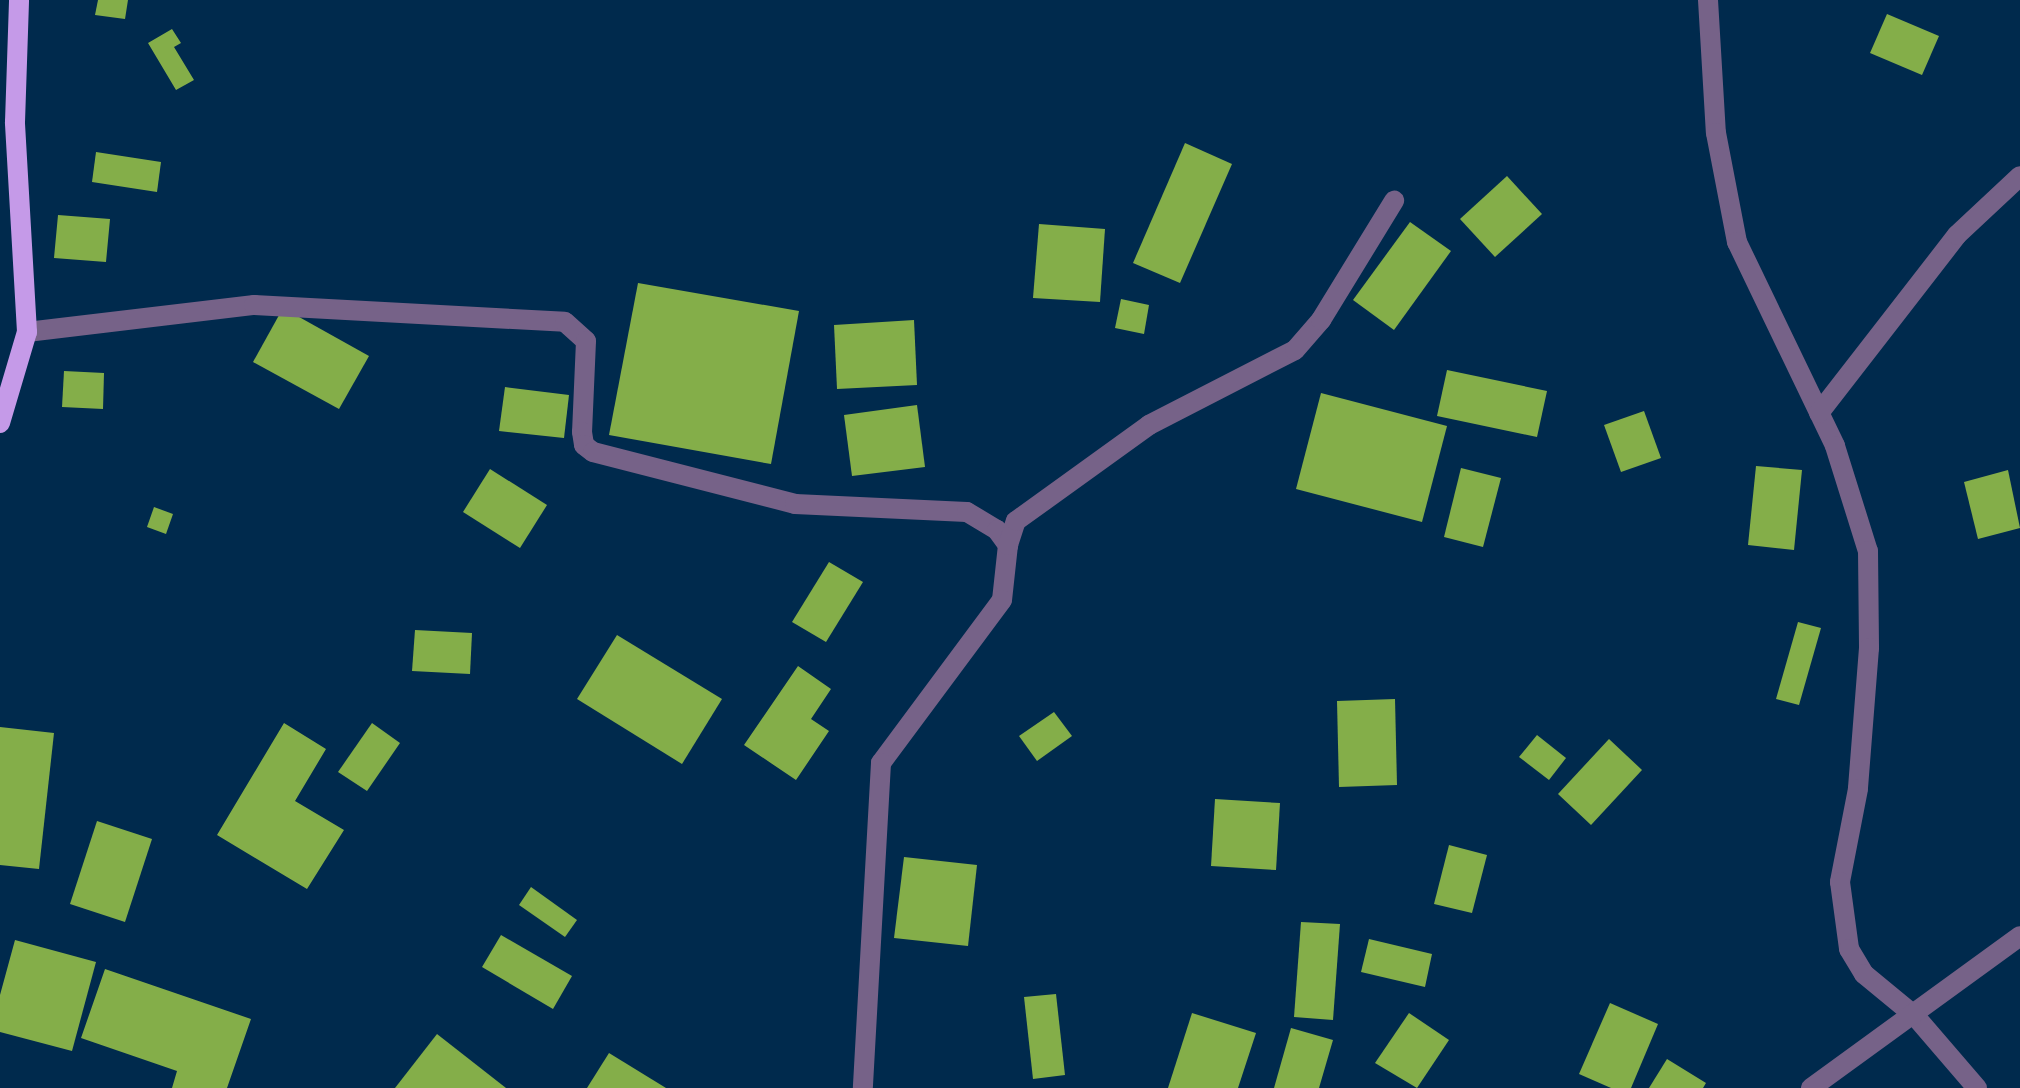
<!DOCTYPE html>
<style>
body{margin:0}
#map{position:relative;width:2020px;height:1088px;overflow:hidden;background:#002a4d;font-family:"PT Sans Narrow",sans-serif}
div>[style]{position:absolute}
.building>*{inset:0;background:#84ae49}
.minor>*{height:20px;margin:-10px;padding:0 10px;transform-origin:10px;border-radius:10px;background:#766288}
.major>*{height:20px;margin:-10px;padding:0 10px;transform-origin:10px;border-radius:10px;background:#c59ae8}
span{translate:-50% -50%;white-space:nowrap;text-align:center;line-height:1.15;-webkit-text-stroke:8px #002a4d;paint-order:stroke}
</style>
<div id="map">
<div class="building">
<i style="clip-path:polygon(98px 0,128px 0,125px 19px,95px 15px)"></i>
<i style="clip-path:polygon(1887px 14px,1939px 36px,1922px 75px,1870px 53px)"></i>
<i style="clip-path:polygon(172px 29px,181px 43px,174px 47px,194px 80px,176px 90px,148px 43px)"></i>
<i style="clip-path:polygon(1185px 143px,1232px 164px,1180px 283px,1133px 263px)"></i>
<i style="clip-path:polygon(96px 152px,161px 162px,157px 192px,92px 182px)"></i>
<i style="clip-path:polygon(1507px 176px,1542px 214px,1495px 257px,1460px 219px)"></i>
<i style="clip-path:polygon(58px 215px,110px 219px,106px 262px,54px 258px)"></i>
<i style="clip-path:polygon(1410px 222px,1451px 251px,1394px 330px,1353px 300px)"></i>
<i style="clip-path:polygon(1039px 224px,1105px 229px,1100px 302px,1033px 298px)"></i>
<i style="clip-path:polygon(638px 283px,799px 311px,771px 464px,609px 435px)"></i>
<i style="clip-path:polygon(1121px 299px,1149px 305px,1144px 334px,1115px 328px)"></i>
<i style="clip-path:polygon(283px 308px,369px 356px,339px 409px,253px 362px)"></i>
<i style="clip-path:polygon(914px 320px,917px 385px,837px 389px,834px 325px)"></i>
<i style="clip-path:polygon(1447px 370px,1547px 391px,1537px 437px,1437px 416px)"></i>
<i style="clip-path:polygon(64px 371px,104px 373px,103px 409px,62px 407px)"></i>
<i style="clip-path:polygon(505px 387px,569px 395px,564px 438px,499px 431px)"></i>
<i style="clip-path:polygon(1321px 393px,1447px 426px,1422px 522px,1296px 489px)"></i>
<i style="clip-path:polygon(917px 405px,925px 467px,852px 476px,844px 415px)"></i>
<i style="clip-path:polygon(1644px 411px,1661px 458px,1621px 472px,1604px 425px)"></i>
<i style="clip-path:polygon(1756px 466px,1802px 470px,1794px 550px,1748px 545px)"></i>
<i style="clip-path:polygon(1461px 468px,1501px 478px,1483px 547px,1444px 537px)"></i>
<i style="clip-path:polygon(490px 469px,547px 505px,520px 548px,463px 512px)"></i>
<i style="clip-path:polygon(2008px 470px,2020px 528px,1978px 539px,1964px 482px)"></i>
<i style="clip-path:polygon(154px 507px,173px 514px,166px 534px,147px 527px)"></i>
<i style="clip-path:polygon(829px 562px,863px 582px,826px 642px,792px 622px)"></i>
<i style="clip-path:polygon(1798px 622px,1821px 628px,1799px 705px,1776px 699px)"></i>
<i style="clip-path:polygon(415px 630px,472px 633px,470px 674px,412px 671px)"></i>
<i style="clip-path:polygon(617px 635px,722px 699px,682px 764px,577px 699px)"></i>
<i style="clip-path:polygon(798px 666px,831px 689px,811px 719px,829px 731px,796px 780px,744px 745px)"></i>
<i style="clip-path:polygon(1395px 699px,1397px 785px,1339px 787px,1337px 701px)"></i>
<i style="clip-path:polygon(1054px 712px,1072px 736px,1037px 761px,1019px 736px)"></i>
<i style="clip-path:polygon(284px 723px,326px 749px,295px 801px,344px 830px,307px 889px,217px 835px)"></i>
<i style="clip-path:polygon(372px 723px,400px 743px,367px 791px,338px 772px)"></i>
<i style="clip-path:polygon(0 727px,54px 733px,39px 869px,0 865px)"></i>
<i style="clip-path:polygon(1537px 735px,1566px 758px,1549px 780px,1519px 757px)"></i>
<i style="clip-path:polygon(1609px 739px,1642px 770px,1591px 825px,1558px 794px)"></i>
<i style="clip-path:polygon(1215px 799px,1280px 803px,1276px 870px,1211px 866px)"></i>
<i style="clip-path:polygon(97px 821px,152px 839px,125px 922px,70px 904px)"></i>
<i style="clip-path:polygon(1449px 845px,1487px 855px,1472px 913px,1434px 904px)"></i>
<i style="clip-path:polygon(904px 857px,977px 865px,968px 946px,894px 938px)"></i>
<i style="clip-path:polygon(531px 887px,577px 920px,565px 937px,519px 905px)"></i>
<i style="clip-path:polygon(1301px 922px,1340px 924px,1333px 1020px,1294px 1017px)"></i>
<i style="clip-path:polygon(501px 935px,572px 976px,553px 1009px,482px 967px)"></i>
<i style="clip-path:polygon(1369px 939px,1432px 954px,1425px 987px,1361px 972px)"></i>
<i style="clip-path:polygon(15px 940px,96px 962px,72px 1051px,0 1032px,0 995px)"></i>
<i style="clip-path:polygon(105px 969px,251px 1019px,227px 1088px,172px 1088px,177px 1071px,81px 1038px)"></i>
<i style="clip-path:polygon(1056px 994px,1065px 1075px,1033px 1079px,1024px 997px)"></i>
<i style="clip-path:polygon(1610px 1003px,1658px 1024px,1631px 1088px,1611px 1088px,1579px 1074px)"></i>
<i style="clip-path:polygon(1192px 1013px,1256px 1033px,1238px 1088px,1168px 1088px)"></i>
<i style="clip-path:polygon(1409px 1013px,1449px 1040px,1417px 1088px,1375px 1063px)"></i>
<i style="clip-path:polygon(1291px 1028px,1333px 1040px,1319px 1088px,1274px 1088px)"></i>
<i style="clip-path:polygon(437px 1034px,506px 1088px,395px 1088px)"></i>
<i style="clip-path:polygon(609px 1053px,666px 1088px,587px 1088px)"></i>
<i style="clip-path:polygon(1667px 1059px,1706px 1083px,1703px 1088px,1649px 1088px)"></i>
</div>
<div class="minor">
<i style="left:1708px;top:0;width:133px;rotate:86.6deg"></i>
<i style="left:1716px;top:133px;width:111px;rotate:79.1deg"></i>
<i style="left:1737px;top:242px;width:226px;rotate:64.3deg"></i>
<i style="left:1835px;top:446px;width:110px;rotate:72.6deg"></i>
<i style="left:1868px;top:551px;width:97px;rotate:89.4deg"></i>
<i style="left:1869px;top:648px;width:141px;rotate:94.5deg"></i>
<i style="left:1858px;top:789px;width:95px;rotate:101deg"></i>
<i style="left:1840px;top:882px;width:68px;rotate:82.3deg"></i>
<i style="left:1849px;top:949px;width:29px;rotate:59deg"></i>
<i style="left:1864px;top:974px;width:66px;rotate:39.5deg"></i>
<i style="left:1915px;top:1016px;width:95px;rotate:49.3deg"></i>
<i style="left:27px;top:332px;width:229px;rotate:-6.8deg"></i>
<i style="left:254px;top:305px;width:311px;rotate:3.1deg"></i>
<i style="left:565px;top:322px;width:28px;rotate:42deg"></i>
<i style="left:586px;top:341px;width:91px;rotate:92.5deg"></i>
<i style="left:582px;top:432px;width:13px;rotate:81deg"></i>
<i style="left:584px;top:445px;width:11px;rotate:38deg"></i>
<i style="left:593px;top:452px;width:209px;rotate:14.4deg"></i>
<i style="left:795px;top:504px;width:172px;rotate:2.7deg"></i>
<i style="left:967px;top:512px;width:35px;rotate:31deg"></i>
<i style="left:997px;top:530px;width:19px;rotate:54deg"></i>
<i style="left:1008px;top:545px;width:55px;rotate:96.2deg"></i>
<i style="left:1002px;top:600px;width:203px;rotate:126.6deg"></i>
<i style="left:881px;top:763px;width:325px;rotate:93.2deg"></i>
<i style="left:1819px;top:413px;width:225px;rotate:-52.2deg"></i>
<i style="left:1957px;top:235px;width:86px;rotate:-43.1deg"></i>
<i style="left:1008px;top:545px;width:25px;rotate:-72deg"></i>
<i style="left:1016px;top:521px;width:164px;rotate:-35.8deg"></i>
<i style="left:1149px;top:425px;width:164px;rotate:-27.2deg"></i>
<i style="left:1295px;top:350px;width:40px;rotate:-49deg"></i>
<i style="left:1321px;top:320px;width:140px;rotate:-58.5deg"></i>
<i style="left:1811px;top:1088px;width:258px;rotate:-36deg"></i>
</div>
<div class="major">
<i style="left:0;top:423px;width:95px;rotate:-73.5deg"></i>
<i style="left:27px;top:332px;width:210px;rotate:-93.3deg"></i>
<i style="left:15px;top:122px;width:122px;rotate:-88.1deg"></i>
</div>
</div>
